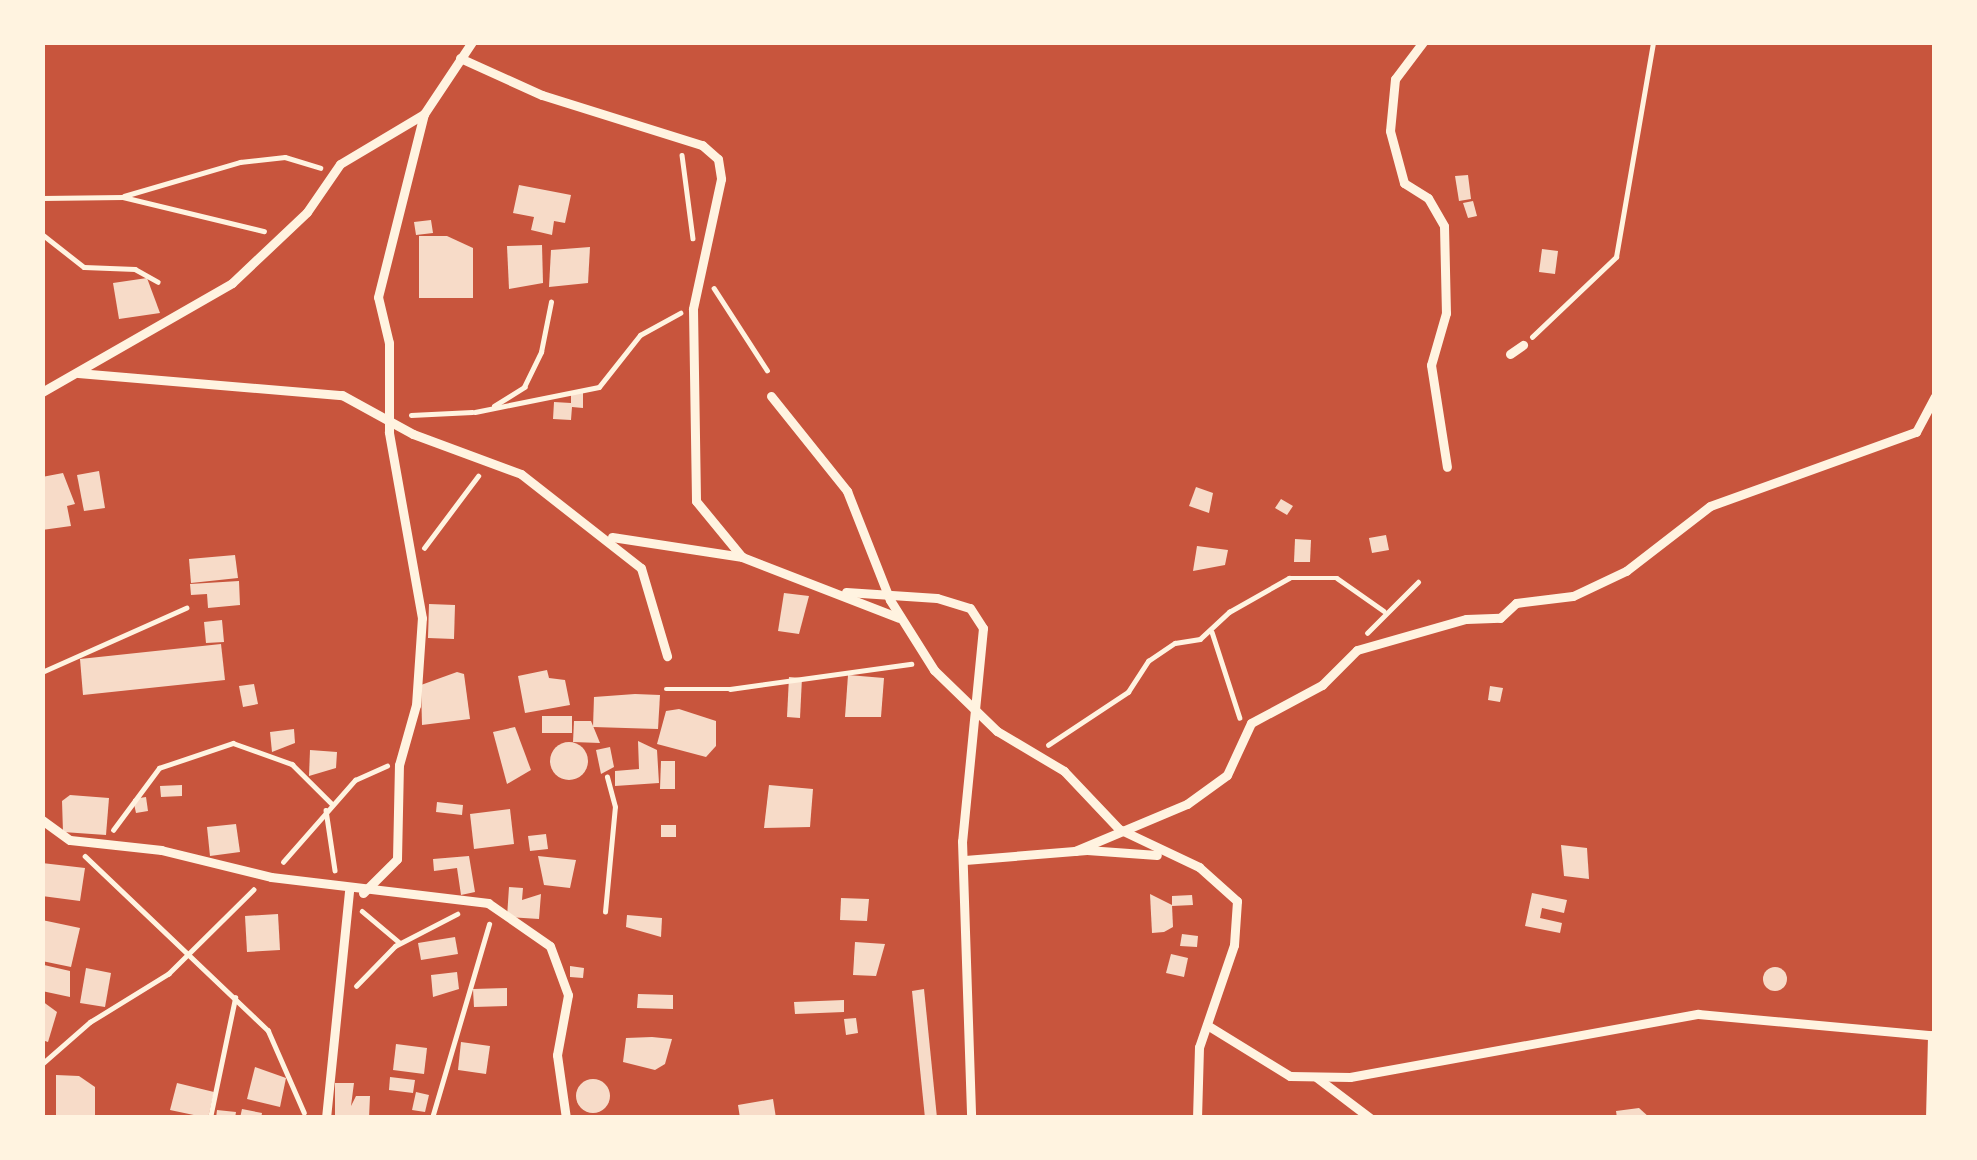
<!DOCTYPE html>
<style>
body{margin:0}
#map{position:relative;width:1977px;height:1160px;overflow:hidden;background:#c8553d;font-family:"DejaVu Sans",sans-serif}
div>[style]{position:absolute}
.building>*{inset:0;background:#f7dbc8}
.round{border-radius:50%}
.path>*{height:4.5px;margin:-2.25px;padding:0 2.25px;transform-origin:2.25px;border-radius:2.25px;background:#fff3e0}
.service>*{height:4.5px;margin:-2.25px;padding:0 2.25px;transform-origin:2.25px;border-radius:2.25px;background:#fff3e0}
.minor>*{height:9px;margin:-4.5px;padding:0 4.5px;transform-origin:4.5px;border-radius:4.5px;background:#fff3e0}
span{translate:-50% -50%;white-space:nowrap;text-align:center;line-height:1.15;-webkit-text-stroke:9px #fff3e0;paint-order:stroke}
.frame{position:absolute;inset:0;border:45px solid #fff3e0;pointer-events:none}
</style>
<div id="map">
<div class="building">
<i style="clip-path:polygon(1468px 175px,1471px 199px,1459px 201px,1455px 176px)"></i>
<i style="clip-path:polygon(519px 185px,571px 195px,565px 223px,554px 221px,552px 235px,531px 230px,534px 217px,513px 213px)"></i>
<i style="clip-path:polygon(1473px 201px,1477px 216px,1468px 218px,1463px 203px)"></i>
<i style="clip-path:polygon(431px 220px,433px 233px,416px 235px,414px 222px)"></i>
<i style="clip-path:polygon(419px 236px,447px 236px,473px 248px,473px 298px,419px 298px)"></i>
<i style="clip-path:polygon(542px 245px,543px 283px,509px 289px,507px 246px)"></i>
<i style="clip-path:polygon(590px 247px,588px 283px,549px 287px,551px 250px)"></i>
<i style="clip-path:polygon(1542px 249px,1558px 251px,1555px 274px,1539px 272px)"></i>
<i style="clip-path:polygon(147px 278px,160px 313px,119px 319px,113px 283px)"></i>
<i style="clip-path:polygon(571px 392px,583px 392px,583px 408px,572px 407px,571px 420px,553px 419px,554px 402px,571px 403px)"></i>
<i style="clip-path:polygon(99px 471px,105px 508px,84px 511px,77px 475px)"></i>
<i style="clip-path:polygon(63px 473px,75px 504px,67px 506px,71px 526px,42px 530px,42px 477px)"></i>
<i style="clip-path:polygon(1196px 487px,1213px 493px,1209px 513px,1189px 506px)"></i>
<i style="clip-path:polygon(1281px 499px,1293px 506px,1287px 515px,1275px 508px)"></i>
<i style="clip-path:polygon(1386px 535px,1389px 550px,1372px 553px,1369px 538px)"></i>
<i style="clip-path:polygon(1295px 539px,1311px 540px,1310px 562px,1294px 562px)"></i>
<i style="clip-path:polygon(1197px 546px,1228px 550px,1225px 565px,1193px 571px)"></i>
<i style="clip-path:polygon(235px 555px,238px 578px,191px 583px,189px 559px)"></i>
<i style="clip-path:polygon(239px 581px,240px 605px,208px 608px,207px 594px,191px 595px,190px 584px)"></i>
<i style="clip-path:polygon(784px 593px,809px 596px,799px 634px,778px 631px)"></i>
<i style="clip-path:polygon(429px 604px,455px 605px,454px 639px,428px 638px)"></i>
<i style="clip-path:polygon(222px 620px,224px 642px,206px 643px,204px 622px)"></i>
<i style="clip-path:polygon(221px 644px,225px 680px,83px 695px,80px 659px)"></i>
<i style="clip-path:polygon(547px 670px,549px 678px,565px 680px,570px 705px,525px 713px,518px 676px)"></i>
<i style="clip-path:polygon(457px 672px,464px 674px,470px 719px,422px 725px,421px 685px)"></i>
<i style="clip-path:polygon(848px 675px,884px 678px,881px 717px,845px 717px)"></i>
<i style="clip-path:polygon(789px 677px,802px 678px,800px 718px,787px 717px)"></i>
<i style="clip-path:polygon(254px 684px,258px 704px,243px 707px,239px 686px)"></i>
<i style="clip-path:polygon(1490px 686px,1503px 688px,1500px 702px,1488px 700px)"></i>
<i style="clip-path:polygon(635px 694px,660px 695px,658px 729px,593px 727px,594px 697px)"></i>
<i style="clip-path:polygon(679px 709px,716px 721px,716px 746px,706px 757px,657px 744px,666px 711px)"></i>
<i style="clip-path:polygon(542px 716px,572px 716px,572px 733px,542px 733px)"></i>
<i style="clip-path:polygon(574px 721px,591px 721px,600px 743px,573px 742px)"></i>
<i style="clip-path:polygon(515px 727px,531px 770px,507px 784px,493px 732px)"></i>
<i style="clip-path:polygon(294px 729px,295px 743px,272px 752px,270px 732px)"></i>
<i style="clip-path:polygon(638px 741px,657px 750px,659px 783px,615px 786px,615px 771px,639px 769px)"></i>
<i class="round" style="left:550px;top:742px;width:38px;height:38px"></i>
<i style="clip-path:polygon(610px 747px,614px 767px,601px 774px,596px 750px)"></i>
<i style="clip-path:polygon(310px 750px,337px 752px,336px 768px,309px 776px)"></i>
<i style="clip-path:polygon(661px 761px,675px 761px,675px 789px,660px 789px)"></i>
<i style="clip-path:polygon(182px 785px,182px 796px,161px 797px,160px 786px)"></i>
<i style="clip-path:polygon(769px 785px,813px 789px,810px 827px,764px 828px)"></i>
<i style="clip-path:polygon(70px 795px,109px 798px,106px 835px,63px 832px,62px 801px)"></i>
<i style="clip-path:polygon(146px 797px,148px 811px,136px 813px,133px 799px)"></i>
<i style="clip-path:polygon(437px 802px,463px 805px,462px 815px,436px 812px)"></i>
<i style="clip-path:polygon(510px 809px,514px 844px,474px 849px,470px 814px)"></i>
<i style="clip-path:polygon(236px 824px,240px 852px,210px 856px,207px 827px)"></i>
<i style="clip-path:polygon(661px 825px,676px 825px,676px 837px,661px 837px)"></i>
<i style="clip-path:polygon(546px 834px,548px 849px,530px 851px,528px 836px)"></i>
<i style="clip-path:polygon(1561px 845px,1587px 848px,1589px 879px,1564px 876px)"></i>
<i style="clip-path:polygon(469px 856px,475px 892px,461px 895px,457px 868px,434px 871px,433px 859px)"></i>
<i style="clip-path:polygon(538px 856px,576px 860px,570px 888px,544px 885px)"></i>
<i style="clip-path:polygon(42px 863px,85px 868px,80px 901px,42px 896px)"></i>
<i style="clip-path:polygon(509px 887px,523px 888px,522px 900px,541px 894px,539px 919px,507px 917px)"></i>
<i style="clip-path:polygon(1532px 893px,1567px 900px,1564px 913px,1542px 908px,1540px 918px,1562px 923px,1560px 933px,1525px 926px)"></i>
<i style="clip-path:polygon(1150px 894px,1172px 905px,1173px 927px,1164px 932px,1152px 933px)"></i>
<i style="clip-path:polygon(1192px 895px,1193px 905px,1172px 906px,1172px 896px)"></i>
<i style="clip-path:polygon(841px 898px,869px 899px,867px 921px,840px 920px)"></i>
<i style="clip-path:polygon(278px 914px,280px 950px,247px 952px,245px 916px)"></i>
<i style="clip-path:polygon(627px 915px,662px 918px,661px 937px,626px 927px)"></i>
<i style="clip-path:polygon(42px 920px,80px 928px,71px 967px,42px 961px)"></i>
<i style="clip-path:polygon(1182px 934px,1198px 936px,1197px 947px,1180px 946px)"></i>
<i style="clip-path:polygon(455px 937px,458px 954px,421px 960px,418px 943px)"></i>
<i style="clip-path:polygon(855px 942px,885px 944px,876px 976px,853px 975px)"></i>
<i style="clip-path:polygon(1171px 954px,1188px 958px,1184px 977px,1166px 973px)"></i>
<i style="clip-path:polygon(44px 965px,70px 971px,70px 997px,42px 991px)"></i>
<i style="clip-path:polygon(570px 966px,584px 968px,583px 978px,570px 977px)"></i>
<i class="round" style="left:1763px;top:967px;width:24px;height:24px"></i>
<i style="clip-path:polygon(86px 968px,111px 973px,105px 1007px,80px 1003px)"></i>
<i style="clip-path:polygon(457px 972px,459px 989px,433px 997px,431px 975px)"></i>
<i style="clip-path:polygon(507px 988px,507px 1006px,474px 1007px,473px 989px)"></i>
<i style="clip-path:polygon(924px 989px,937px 1118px,925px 1118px,912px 991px)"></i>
<i style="clip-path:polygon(638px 994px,673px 995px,673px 1009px,637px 1008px)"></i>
<i style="clip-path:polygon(844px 1000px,844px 1012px,795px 1014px,794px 1002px)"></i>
<i style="clip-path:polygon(42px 1001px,57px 1012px,48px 1042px,42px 1040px)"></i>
<i style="clip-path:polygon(856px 1018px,858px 1033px,846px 1035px,844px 1019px)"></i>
<i style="clip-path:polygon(652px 1037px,672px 1039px,665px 1064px,655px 1070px,623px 1062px,626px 1038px)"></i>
<i style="clip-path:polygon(461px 1042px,490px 1046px,486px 1074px,458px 1070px)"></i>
<i style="clip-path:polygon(396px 1044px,427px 1048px,424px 1074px,393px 1070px)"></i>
<i style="clip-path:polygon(255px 1067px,286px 1078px,280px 1107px,247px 1099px)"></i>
<i style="clip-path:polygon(56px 1075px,79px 1076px,95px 1087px,95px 1118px,56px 1118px)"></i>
<i style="clip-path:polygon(390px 1077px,415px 1080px,413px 1093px,389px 1090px)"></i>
<i class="round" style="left:576px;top:1079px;width:34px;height:34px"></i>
<i style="clip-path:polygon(177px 1083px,214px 1092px,208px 1118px,170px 1110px)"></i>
<i style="clip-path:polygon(335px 1083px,354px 1083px,351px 1106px,356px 1096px,370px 1096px,369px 1118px,335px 1118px)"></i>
<i style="clip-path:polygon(416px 1092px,429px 1095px,425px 1112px,412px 1110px)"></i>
<i style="clip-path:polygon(773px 1099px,776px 1118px,740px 1118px,738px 1105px)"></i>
<i style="clip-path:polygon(1639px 1108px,1650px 1118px,1617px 1118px,1616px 1111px)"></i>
<i style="clip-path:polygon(242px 1109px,262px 1113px,261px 1118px,240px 1118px)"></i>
<i style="clip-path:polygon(217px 1110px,236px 1112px,235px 1118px,216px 1118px)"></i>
</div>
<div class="path">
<i style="left:682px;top:155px;width:84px;rotate:82.5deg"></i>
<i style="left:124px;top:196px;width:121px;rotate:-16.3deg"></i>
<i style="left:240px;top:162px;width:45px;rotate:-6.3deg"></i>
<i style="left:285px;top:157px;width:37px;rotate:17deg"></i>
<i style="left:42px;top:198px;width:81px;rotate:-0.7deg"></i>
<i style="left:123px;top:197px;width:145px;rotate:13.6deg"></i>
<i style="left:42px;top:234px;width:53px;rotate:38.2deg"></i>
<i style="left:84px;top:267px;width:51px;rotate:2.2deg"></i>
<i style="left:135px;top:269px;width:26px;rotate:29deg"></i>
<i style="left:714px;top:288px;width:98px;rotate:57.1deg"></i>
<i style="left:1532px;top:337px;width:116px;rotate:-43.6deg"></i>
<i style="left:1616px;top:257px;width:218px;rotate:-80.2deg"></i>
<i style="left:494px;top:406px;width:36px;rotate:-32deg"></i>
<i style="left:524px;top:387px;width:39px;rotate:-64deg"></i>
<i style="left:541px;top:352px;width:51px;rotate:-78.7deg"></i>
<i style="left:475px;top:412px;width:126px;rotate:-11.4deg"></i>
<i style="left:599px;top:387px;width:66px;rotate:-51.7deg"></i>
<i style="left:640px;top:335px;width:46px;rotate:-28.8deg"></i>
<i style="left:411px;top:415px;width:61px;rotate:-2.8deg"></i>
<i style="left:424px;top:548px;width:90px;rotate:-53.1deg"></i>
<i style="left:1212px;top:632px;width:90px;rotate:72deg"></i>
<i style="left:1367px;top:633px;width:72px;rotate:-45deg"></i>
<i style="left:666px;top:689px;width:64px"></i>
<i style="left:730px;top:689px;width:183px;rotate:-7.9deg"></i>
<i style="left:1048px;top:745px;width:96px;rotate:-33.5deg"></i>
<i style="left:1128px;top:692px;width:37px;rotate:-57deg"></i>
<i style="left:1148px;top:661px;width:32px;rotate:-34deg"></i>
<i style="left:1175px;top:643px;width:25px;rotate:-9deg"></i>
<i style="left:1200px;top:639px;width:40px;rotate:-43deg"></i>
<i style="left:1229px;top:612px;width:69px;rotate:-29.5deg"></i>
<i style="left:1289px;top:578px;width:48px"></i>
<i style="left:1337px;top:578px;width:57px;rotate:35.1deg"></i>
<i style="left:326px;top:810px;width:61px;rotate:81.5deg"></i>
<i style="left:113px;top:830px;width:77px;rotate:-53.4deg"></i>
<i style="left:159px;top:768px;width:78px;rotate:-18.7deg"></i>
<i style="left:233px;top:743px;width:63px;rotate:19.6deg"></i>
<i style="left:292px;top:764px;width:57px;rotate:45deg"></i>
<i style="left:85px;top:856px;width:253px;rotate:43.6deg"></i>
<i style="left:268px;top:1030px;width:90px;rotate:66.3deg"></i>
<i style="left:283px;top:862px;width:109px;rotate:-48.7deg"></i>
<i style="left:355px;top:780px;width:35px;rotate:-24deg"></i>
<i style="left:362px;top:911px;width:48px;rotate:40deg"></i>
<i style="left:605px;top:912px;width:105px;rotate:-84.6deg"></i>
<i style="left:615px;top:807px;width:31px;rotate:-105deg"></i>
<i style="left:356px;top:986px;width:56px;rotate:-45.7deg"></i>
<i style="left:395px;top:946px;width:70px;rotate:-27.3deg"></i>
<i style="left:42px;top:1064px;width:64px;rotate:-41.2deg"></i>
<i style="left:90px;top:1022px;width:92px;rotate:-31.6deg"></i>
<i style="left:168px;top:974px;width:120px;rotate:-44.7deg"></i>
<i style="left:210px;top:1118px;width:123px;rotate:-78.2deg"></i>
<i style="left:432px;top:1118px;width:202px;rotate:-73.6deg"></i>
</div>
<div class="service">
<i style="left:42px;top:672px;width:158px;rotate:-24deg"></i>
</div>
<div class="minor">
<i style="left:1423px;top:42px;width:46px;rotate:127.1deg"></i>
<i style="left:1395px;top:79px;width:52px;rotate:95.5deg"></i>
<i style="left:1390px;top:131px;width:54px;rotate:74.9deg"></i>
<i style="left:1404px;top:183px;width:28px;rotate:32deg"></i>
<i style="left:1428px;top:198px;width:32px;rotate:60deg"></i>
<i style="left:1444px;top:226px;width:87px;rotate:88.7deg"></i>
<i style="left:1446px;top:313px;width:54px;rotate:106.1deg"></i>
<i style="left:1431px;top:365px;width:103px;rotate:81.1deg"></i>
<i style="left:460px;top:58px;width:90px;rotate:24.3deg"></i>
<i style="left:542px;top:95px;width:168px;rotate:17.4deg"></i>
<i style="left:702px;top:145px;width:21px;rotate:41deg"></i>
<i style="left:718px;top:159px;width:20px;rotate:81deg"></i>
<i style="left:721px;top:179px;width:133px;rotate:102.2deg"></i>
<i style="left:693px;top:309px;width:192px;rotate:89.1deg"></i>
<i style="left:696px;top:501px;width:72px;rotate:50.6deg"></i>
<i style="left:1510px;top:354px;width:16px;rotate:-35deg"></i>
<i style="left:78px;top:373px;width:265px;rotate:4.8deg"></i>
<i style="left:342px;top:395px;width:81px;rotate:28.8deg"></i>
<i style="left:413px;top:434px;width:115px;rotate:20.3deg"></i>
<i style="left:521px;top:474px;width:152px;rotate:38.1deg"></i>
<i style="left:641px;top:568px;width:92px;rotate:73.5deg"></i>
<i style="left:42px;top:392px;width:219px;rotate:-29.8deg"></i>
<i style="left:232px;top:283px;width:103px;rotate:-43.4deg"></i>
<i style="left:307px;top:212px;width:58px;rotate:-55.5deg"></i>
<i style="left:340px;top:164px;width:98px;rotate:-30.8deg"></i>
<i style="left:424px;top:114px;width:87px;rotate:-56.3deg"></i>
<i style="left:771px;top:396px;width:122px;rotate:51.3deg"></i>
<i style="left:847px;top:491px;width:117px;rotate:68.5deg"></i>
<i style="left:890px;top:600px;width:83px;rotate:57.8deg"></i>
<i style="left:934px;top:670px;width:88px;rotate:44.1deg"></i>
<i style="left:997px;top:731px;width:78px;rotate:30.8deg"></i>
<i style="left:1064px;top:771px;width:80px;rotate:46.5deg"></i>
<i style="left:1119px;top:829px;width:89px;rotate:25.4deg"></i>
<i style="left:1199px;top:867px;width:51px;rotate:41.8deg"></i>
<i style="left:1237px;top:901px;width:44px;rotate:93.9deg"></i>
<i style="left:1234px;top:945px;width:108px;rotate:108.9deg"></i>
<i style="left:1199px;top:1047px;width:71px;rotate:91.6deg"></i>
<i style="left:612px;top:537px;width:132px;rotate:8.7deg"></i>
<i style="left:742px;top:557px;width:168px;rotate:21.2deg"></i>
<i style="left:846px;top:592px;width:91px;rotate:3.8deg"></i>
<i style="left:937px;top:598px;width:34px;rotate:17deg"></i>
<i style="left:970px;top:608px;width:24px;rotate:57deg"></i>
<i style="left:983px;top:628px;width:214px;rotate:95.6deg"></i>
<i style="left:962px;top:841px;width:277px;rotate:88.1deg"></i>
<i style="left:42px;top:820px;width:34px;rotate:36deg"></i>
<i style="left:70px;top:840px;width:92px;rotate:6.3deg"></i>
<i style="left:161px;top:850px;width:113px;rotate:13.8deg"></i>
<i style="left:271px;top:877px;width:219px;rotate:6.8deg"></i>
<i style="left:488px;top:903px;width:75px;rotate:34.7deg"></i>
<i style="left:550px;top:946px;width:52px;rotate:69.8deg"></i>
<i style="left:568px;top:995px;width:61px;rotate:100.4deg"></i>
<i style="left:557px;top:1055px;width:64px;rotate:81.9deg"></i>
<i style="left:1075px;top:851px;width:121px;rotate:-22.8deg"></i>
<i style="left:1187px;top:804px;width:49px;rotate:-35.9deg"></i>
<i style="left:1227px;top:775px;width:57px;rotate:-65.2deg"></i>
<i style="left:1251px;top:723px;width:81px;rotate:-28.2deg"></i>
<i style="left:1322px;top:685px;width:49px;rotate:-45deg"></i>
<i style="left:1357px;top:650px;width:113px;rotate:-15.9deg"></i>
<i style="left:1466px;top:619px;width:34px;rotate:-2deg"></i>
<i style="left:1500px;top:618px;width:22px;rotate:-43deg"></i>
<i style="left:1516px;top:603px;width:57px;rotate:-7deg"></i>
<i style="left:1573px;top:596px;width:59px;rotate:-25.3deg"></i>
<i style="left:1626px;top:571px;width:106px;rotate:-37.7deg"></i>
<i style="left:1710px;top:506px;width:219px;rotate:-19.8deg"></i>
<i style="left:1916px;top:432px;width:40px;rotate:-62deg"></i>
<i style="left:965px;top:860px;width:122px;rotate:-4.7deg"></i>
<i style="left:1087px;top:850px;width:70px;rotate:4.1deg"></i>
<i style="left:363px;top:893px;width:48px;rotate:-45deg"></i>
<i style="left:397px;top:859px;width:94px;rotate:-88.8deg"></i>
<i style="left:399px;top:765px;width:62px;rotate:-74.2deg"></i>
<i style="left:416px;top:705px;width:87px;rotate:-86.1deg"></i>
<i style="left:422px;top:618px;width:189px;rotate:-100.1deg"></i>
<i style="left:389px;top:432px;width:89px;rotate:-90deg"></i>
<i style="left:389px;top:343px;width:47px;rotate:-103.4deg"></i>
<i style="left:378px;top:297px;width:189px;rotate:-75.9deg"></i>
<i style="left:1207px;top:1025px;width:97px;rotate:31.6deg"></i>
<i style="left:1290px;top:1076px;width:60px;rotate:1deg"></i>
<i style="left:1350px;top:1077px;width:354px;rotate:-10.3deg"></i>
<i style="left:1698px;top:1014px;width:234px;rotate:5.2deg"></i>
<i style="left:1316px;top:1077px;width:68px;rotate:37.2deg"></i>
<i style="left:326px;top:1118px;width:228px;rotate:-84.2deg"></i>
<i style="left:1930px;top:1118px;width:83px;rotate:-88.6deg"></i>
</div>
<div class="frame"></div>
</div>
